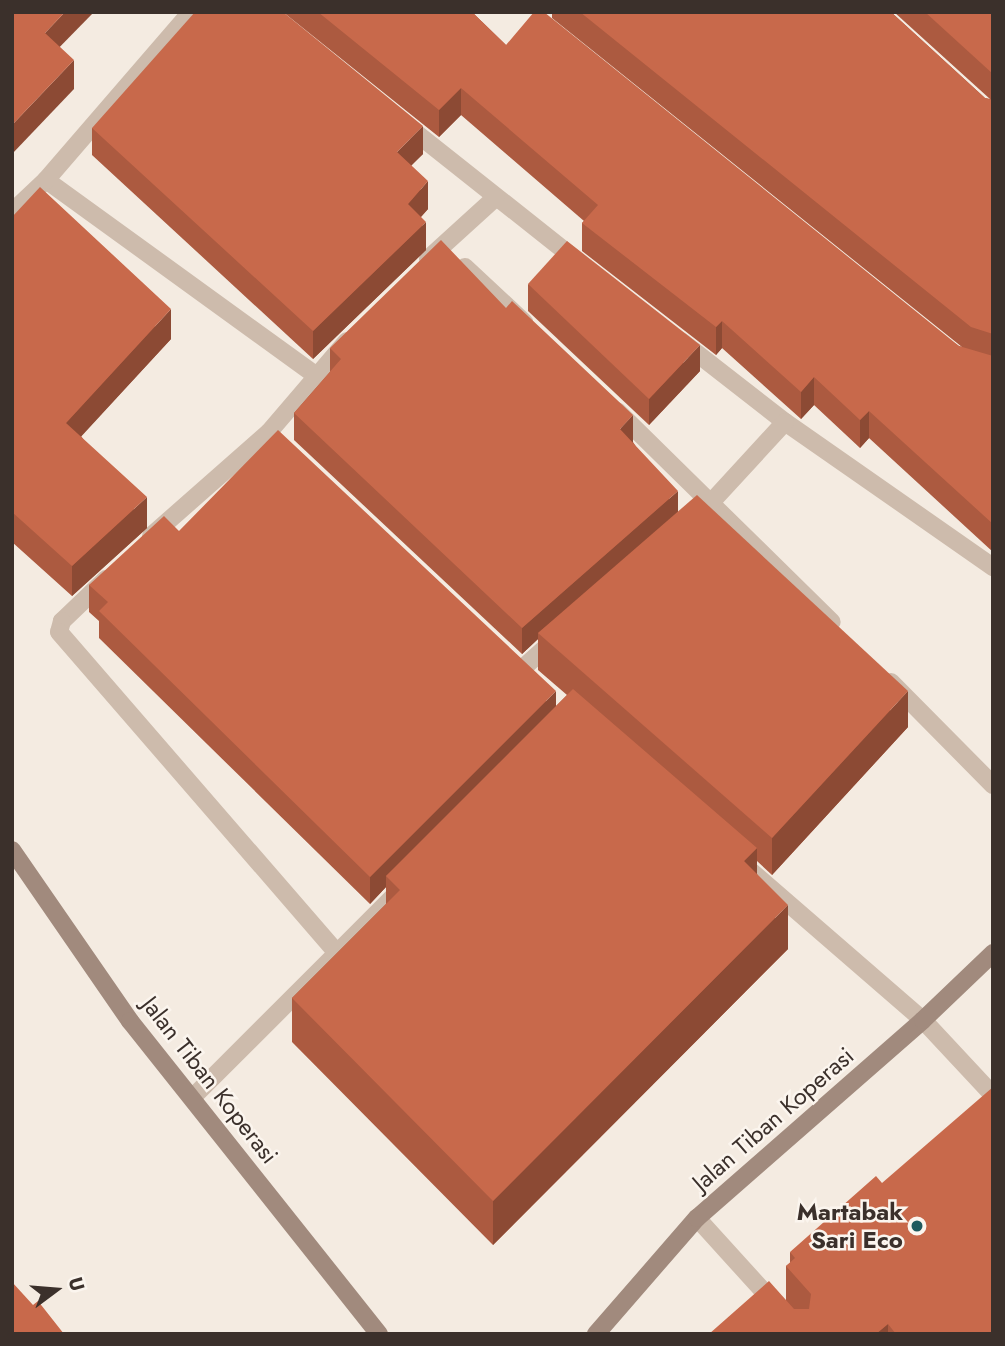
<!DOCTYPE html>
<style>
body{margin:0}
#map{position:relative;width:1005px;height:1346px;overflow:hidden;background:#f4ebe1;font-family:Jost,sans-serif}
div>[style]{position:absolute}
.street>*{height:18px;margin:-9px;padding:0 9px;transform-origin:9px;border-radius:9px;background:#cdbbac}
.secondary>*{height:18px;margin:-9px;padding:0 9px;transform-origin:9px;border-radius:9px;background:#a18a7d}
.wall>*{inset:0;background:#ac5a40}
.shaded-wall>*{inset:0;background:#8c4a34}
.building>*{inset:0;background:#c8694b}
.dots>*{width:19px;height:19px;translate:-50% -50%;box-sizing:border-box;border:4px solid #fbf5ee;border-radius:50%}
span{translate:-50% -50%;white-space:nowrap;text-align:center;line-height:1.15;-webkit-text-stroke:5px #fbf5ee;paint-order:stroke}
.street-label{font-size:24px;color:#3b302b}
.poi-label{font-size:24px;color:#3b302b;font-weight:700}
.right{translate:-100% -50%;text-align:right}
.frame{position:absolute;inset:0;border:14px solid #3b302b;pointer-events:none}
.north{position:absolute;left:21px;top:1255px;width:70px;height:70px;-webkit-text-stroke:5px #fbf5ee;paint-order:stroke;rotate:74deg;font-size:19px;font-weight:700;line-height:28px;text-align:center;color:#3b302b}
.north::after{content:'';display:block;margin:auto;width:24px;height:32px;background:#3b302b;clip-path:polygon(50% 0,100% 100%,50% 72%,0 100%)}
</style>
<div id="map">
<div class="street">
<i style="left:406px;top:125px;width:221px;rotate:38.4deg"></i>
<i style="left:46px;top:180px;width:331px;rotate:35.9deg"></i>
<i style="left:12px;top:212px;width:47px;rotate:-43.3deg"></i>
<i style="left:46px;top:180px;width:222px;rotate:-49.2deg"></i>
<i style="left:428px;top:259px;width:91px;rotate:-42.3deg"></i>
<i style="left:465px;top:267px;width:81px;rotate:43deg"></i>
<i style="left:681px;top:341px;width:132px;rotate:37.9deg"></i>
<i style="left:785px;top:422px;width:254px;rotate:34.9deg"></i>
<i style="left:617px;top:411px;width:301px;rotate:44.5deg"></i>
<i style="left:705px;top:509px;width:118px;rotate:-47.4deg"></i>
<i style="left:151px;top:536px;width:157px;rotate:-41.4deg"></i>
<i style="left:269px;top:432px;width:120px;rotate:-49.4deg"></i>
<i style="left:106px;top:579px;width:61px;rotate:136.3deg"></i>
<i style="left:62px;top:621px;width:11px;rotate:105deg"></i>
<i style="left:59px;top:632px;width:425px;rotate:49.1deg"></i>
<i style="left:337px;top:953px;width:204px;rotate:135deg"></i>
<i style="left:523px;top:668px;width:42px;rotate:-42.1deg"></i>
<i style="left:891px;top:682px;width:145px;rotate:45.3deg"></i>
<i style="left:752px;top:872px;width:226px;rotate:40.9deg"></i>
<i style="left:923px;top:1020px;width:103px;rotate:47deg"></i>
<i style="left:337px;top:953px;width:92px;rotate:-45deg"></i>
<i style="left:697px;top:1218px;width:156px;rotate:47.8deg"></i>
</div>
<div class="secondary">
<i style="left:12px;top:850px;width:208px;rotate:55.4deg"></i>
<i style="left:130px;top:1021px;width:400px;rotate:51.5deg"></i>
<i style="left:596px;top:1334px;width:154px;rotate:-49deg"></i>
<i style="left:697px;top:1218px;width:300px;rotate:-41.2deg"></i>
<i style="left:923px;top:1020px;width:97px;rotate:-43.7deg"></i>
</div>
<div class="wall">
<i style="clip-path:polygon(283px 12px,472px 12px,506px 45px,959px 346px,962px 347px,552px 18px,552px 12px,891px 12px,985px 98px,990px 99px,894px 12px,993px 12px,993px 552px,869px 438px,860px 448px,814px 405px,801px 419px,722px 348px,716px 355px,582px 251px,582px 223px,584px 221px,461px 115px,439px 137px)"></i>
<i style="clip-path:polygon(92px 128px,423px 154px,411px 165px,428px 209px,421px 217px,426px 250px,313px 359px,92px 155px)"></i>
<i style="clip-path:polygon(12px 217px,171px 339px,81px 436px,147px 528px,72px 596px,12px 542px)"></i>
<i style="clip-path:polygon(528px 284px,700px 371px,649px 425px,528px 311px)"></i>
<i style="clip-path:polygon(330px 348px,633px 442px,678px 512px,908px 727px,772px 875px,757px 861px,757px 874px,788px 949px,493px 1245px,292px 1042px,292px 998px,386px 904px,386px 887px,370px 904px,99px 638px,99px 621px,89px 612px,89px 585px,179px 531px,556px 706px,567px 695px,538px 670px,538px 639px,522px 654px,294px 440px,294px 413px,330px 372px)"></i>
<i style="clip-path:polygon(790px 1252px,993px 1334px,709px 1334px,786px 1300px,786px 1266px,790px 1263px)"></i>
</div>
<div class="shaded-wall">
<i style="clip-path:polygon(65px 12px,94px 12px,45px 62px,45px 33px)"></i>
<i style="clip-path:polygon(74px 60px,74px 89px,12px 154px,12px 125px)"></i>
<i style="clip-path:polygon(461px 88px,461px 115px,439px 137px,439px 110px)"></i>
<i style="clip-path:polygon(423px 126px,423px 154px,397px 180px,397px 152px)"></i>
<i style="clip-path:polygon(428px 181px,428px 209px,408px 231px,408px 204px)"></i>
<i style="clip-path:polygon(426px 222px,426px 250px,313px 359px,313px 331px)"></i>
<i style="clip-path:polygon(171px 309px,171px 339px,66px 453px,66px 423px)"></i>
<i style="clip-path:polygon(722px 321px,722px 348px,716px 355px,716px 327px)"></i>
<i style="clip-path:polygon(700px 345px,700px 371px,649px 425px,649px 399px)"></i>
<i style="clip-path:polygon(814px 377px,814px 405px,801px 419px,801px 392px)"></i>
<i style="clip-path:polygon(869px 411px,869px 438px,860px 448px,860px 420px)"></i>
<i style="clip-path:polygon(633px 415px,633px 442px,620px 455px,620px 429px)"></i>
<i style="clip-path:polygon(678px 491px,678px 517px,538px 633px,538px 639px,522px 654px,522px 628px)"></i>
<i style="clip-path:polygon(147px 497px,147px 528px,72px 596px,72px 566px)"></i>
<i style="clip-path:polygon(556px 691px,556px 717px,386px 876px,386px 887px,370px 904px,370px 877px)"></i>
<i style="clip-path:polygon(908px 691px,908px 727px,772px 875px,772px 838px)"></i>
<i style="clip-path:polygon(757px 848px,757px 891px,744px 861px)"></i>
<i style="clip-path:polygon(788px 905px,788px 949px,493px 1245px,493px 1201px)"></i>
<i style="clip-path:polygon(888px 1324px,888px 1334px,876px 1334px)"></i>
</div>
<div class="building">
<i style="clip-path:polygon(12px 12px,65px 12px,45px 33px,74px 60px,12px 125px)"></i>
<i style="clip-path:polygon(195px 12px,283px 12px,423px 126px,397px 152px,428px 181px,408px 204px,426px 222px,313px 331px,92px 128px)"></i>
<i style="clip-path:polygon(318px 12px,472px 12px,506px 45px,534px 12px,544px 12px,959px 346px,993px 356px,993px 524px,869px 411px,860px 420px,814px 377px,801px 392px,722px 321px,716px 327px,582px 223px,598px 205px,461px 88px,439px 110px)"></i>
<i style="clip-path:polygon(580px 12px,891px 12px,985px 98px,993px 100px,993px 334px,971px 327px)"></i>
<i style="clip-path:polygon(925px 12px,993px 12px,993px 74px)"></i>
<i style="clip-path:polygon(40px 187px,171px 309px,66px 423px,147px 497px,72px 566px,12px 512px,12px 217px)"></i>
<i style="clip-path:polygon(441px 240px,506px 308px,512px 301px,633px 415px,620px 429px,678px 491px,522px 628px,294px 413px,341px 359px,330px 348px)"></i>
<i style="clip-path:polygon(567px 241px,700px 345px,649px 399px,528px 284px)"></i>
<i style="clip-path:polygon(278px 430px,556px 691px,370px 877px,99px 611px,108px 602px,89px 585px,164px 516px,179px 531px)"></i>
<i style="clip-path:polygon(697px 495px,908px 691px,772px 838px,538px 633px)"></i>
<i style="clip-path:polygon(573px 689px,757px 848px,744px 861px,788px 905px,493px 1201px,292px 998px,400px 890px,386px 876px)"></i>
<i style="clip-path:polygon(993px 1087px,993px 1334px,896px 1334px,888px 1324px,876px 1334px,709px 1334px,769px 1281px,794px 1309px,809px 1309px,811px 1294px,786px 1266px,795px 1258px,790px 1252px,876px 1176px,882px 1183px)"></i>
<i style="clip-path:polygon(12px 1282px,33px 1305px,38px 1301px,64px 1334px,12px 1334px)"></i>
</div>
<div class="dots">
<i style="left:917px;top:1226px;background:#1f5a5e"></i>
</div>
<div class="street-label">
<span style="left:210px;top:1080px;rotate:52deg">Jalan Tiban Koperasi</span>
<span style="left:773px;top:1119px;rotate:-41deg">Jalan Tiban Koperasi</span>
</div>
<div class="poi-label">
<span class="right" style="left:903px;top:1226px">Martabak<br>Sari Eco</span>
</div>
<div class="frame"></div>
<div class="north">U</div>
</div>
